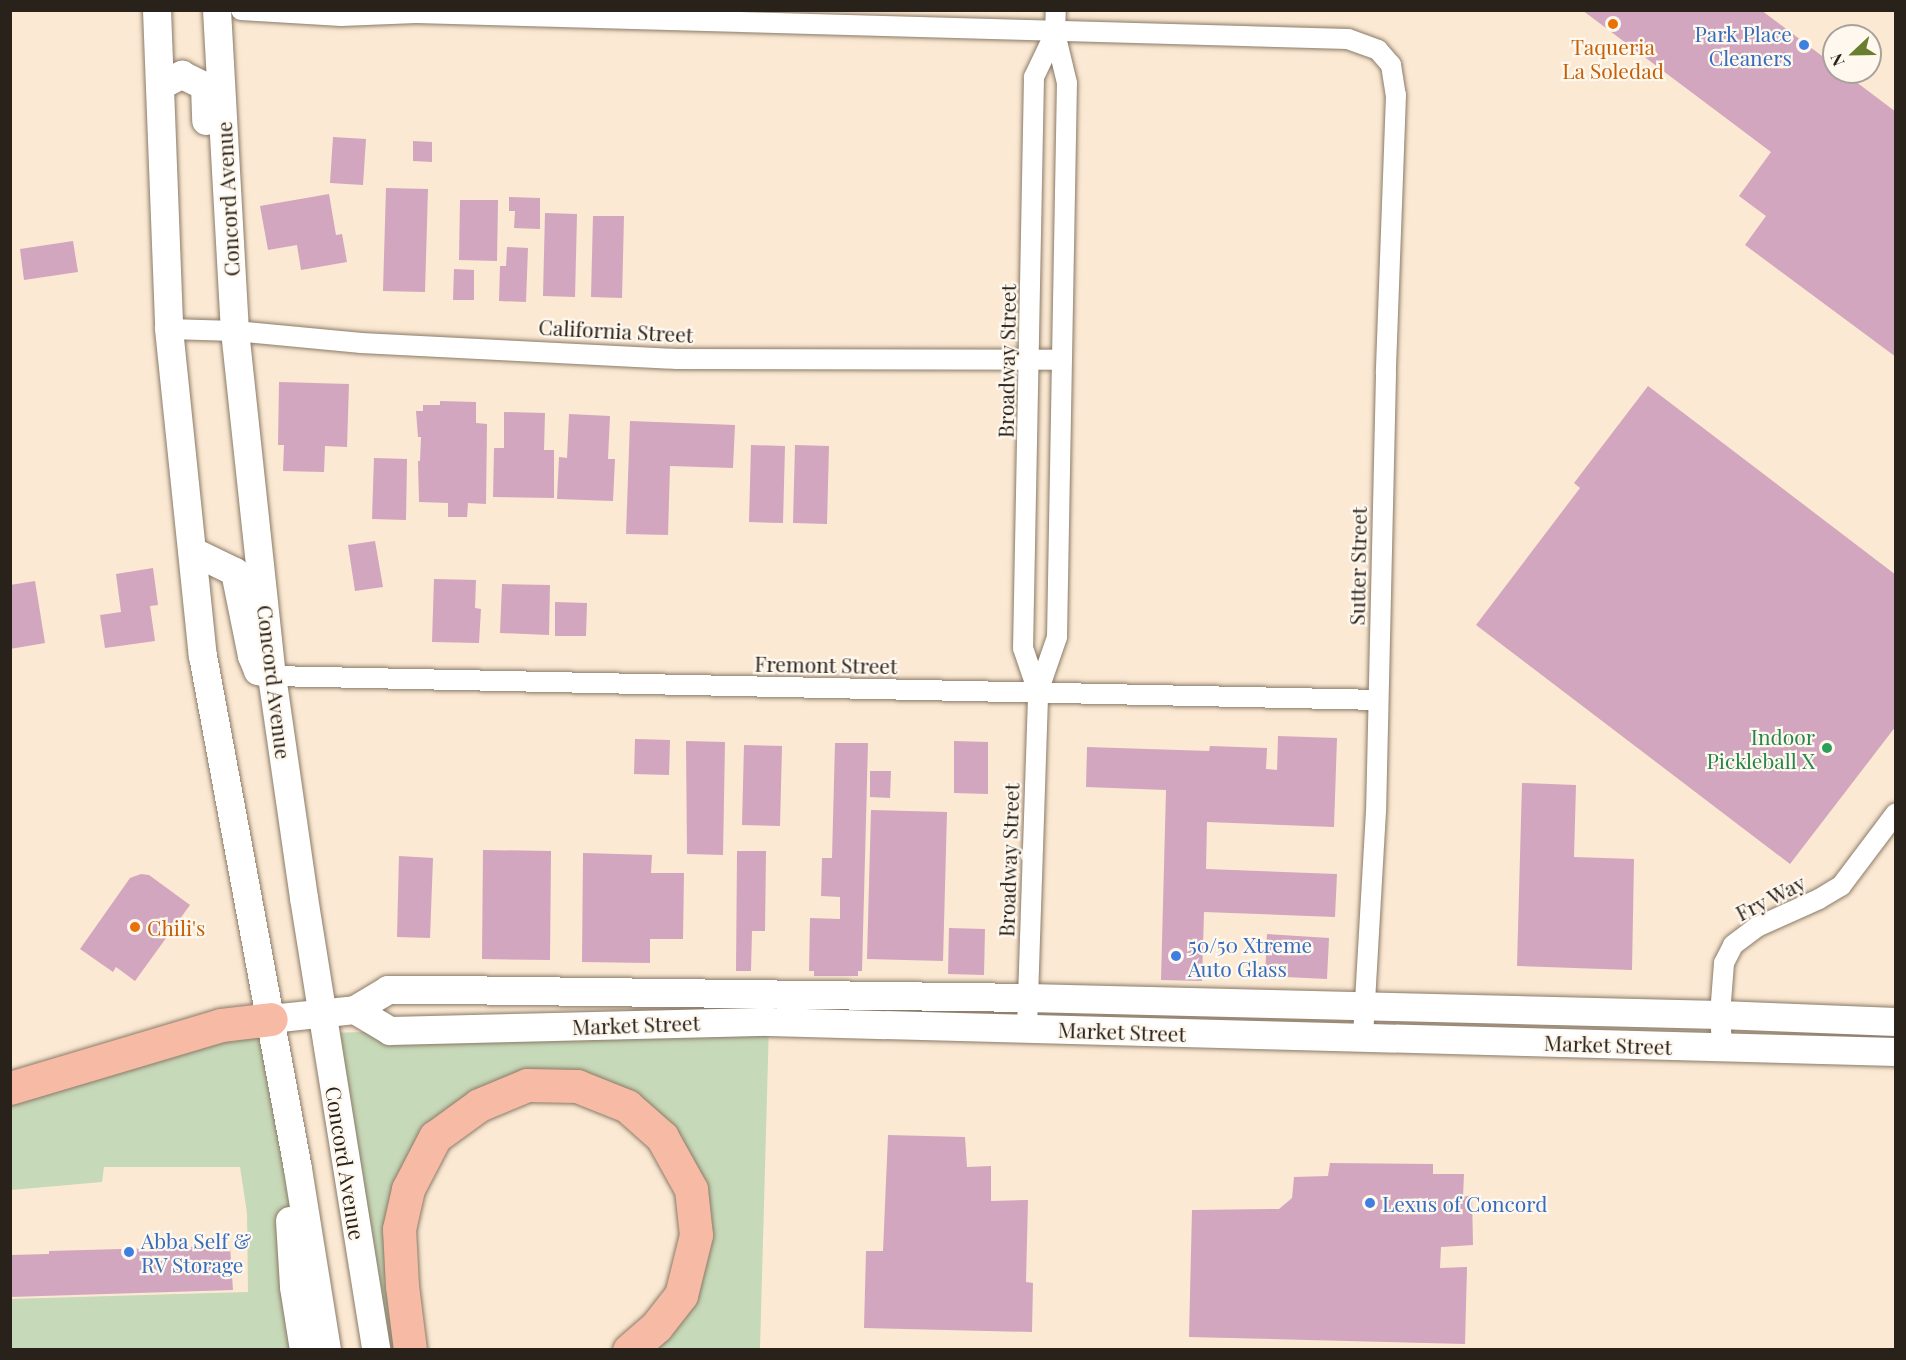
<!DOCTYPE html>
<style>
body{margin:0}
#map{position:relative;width:1906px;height:1360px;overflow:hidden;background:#fbe9d3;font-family:"Playfair Display",serif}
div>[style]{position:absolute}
.green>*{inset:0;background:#c6d9b8}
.building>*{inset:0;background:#d2a6be}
.roads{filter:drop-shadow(0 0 2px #8a7a67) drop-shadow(0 0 2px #8a7a67)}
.street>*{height:20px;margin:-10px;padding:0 10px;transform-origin:10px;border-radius:10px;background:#fff}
.secondary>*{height:28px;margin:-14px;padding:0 14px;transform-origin:14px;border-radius:14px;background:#fff}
.highway>*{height:33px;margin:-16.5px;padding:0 16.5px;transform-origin:16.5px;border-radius:16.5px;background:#f7bba5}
.dots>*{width:16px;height:16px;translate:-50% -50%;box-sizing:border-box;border:3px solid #fff8ef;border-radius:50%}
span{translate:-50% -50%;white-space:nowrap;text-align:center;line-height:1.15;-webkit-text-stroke:4.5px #fff8ef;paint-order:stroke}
.shop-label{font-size:21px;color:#366cbe}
.right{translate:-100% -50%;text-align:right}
.left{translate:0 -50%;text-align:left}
.food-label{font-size:21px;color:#c56008}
.street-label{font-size:21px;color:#29221a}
.leisure-label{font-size:21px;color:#27864d}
.frame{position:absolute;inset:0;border:12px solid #29221a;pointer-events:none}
.north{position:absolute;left:1822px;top:24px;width:60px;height:60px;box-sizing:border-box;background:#fff8ef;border:2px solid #a9a29a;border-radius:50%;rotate:248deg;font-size:16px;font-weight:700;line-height:24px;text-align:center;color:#29221a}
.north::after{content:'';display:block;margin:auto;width:21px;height:27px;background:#697e2e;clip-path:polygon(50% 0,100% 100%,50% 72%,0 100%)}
</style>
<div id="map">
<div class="green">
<i style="clip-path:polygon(271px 1019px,298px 1169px,302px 1349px,11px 1349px,10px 1299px,248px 1292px,247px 1213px,240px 1167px,104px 1167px,102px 1182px,11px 1190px,11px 1088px)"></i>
<i style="clip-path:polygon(769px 1022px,760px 1349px,629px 1349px,657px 1326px,696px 1235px,662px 1137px,577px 1086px,479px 1105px,408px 1189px,411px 1349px,375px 1349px,325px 1033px)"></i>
</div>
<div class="building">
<i style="clip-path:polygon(1582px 10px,1761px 10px,1834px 65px,1834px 72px,1843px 72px,1896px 112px,1896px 357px,1745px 245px,1766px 216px,1739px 196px,1771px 152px)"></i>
<i style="clip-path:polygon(333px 137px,366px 139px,363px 185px,330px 183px)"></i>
<i style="clip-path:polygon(413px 141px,432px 142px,432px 162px,413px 161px)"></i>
<i style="clip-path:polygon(386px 188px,428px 189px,425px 292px,383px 291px)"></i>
<i style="clip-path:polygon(329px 194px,336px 235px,342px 234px,347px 262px,301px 270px,297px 245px,268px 250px,260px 206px)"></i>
<i style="clip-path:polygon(509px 197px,540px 198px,540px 229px,514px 228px,515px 211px,509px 211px)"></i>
<i style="clip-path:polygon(460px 200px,498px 200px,497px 261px,459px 260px)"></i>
<i style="clip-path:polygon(545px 213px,577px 214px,575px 297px,543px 296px)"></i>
<i style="clip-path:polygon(593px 216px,624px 216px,622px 298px,591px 297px)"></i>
<i style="clip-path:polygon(73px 241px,78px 272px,24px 280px,20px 249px)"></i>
<i style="clip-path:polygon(507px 247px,528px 248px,526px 302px,499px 301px,500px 266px,506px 266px)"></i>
<i style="clip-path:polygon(454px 269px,474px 270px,474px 300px,453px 300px)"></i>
<i style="clip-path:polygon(279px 382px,349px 384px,347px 447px,325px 446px,324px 472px,283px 471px,284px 445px,278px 445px)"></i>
<i style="clip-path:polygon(1648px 386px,1896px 575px,1896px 726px,1790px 864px,1476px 625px,1580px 488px,1574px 483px)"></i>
<i style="clip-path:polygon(440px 401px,476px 402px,476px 423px,487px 424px,486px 504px,468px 503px,467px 517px,448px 517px,448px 503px,419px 502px,418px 461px,420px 461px,421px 437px,418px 437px,416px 411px,423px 411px,423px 405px,440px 405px)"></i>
<i style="clip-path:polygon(504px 412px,545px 413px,544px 450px,554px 450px,554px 498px,493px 497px,494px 448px,504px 448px)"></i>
<i style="clip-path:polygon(569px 414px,610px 416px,608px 459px,615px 459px,613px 501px,557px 499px,559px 457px,567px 458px)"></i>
<i style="clip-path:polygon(630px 421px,735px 425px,733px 468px,670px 466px,668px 535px,626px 534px)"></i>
<i style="clip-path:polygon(751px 445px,785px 446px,783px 523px,749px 522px)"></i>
<i style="clip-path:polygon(795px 445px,829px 446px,827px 524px,793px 523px)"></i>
<i style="clip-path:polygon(374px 458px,407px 459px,406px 520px,372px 519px)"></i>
<i style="clip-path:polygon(375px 541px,383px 587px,355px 591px,348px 545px)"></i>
<i style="clip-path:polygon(153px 568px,158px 605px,150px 606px,155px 641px,105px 648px,100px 615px,121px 612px,116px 574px)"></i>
<i style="clip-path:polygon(434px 579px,476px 580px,475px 608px,481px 609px,479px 643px,432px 642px)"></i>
<i style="clip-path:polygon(35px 581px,45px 643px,10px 649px,10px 585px)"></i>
<i style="clip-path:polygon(502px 584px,550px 585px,549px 635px,500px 633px)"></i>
<i style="clip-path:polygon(555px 602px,587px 603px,586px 636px,555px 636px)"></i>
<i style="clip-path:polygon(1278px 736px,1337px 738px,1334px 827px,1207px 822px,1206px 869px,1337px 874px,1335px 917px,1204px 912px,1202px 981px,1161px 980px,1166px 790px,1086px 787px,1087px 747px,1209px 751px,1210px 746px,1267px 748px,1266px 769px,1277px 770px)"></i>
<i style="clip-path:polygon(635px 739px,670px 740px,669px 775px,634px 774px)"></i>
<i style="clip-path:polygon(686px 741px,725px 742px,723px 855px,687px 854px)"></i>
<i style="clip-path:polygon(954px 741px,988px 742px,988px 794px,954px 793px)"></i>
<i style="clip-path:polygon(835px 743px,868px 743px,862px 971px,858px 971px,858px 976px,814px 976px,814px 971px,809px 971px,810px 918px,840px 919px,840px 897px,821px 896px,822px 858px,832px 858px)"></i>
<i style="clip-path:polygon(744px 745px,782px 746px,780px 826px,742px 825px)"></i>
<i style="clip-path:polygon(870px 771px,891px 771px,890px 798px,870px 797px)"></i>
<i style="clip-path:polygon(1522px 783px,1576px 785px,1574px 857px,1634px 859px,1632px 970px,1517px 966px)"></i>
<i style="clip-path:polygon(871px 810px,947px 812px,943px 961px,867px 959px)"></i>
<i style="clip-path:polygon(483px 850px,551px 851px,550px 960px,482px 959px)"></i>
<i style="clip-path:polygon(737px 851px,766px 851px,765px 931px,752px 931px,751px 971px,736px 971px)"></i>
<i style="clip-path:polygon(583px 853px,652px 855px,651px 873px,684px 873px,683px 939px,650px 939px,650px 963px,582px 962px)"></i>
<i style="clip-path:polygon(399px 856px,433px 858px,430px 938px,397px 937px)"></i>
<i style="clip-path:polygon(141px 874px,149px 875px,190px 905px,135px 981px,116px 967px,113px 972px,80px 949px,130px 878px)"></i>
<i style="clip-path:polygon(949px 928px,985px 929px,984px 975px,948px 974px)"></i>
<i style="clip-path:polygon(1267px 934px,1329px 938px,1327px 979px,1265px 976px)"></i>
<i style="clip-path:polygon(888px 1135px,965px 1137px,967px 1167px,991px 1166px,991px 1201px,1028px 1200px,1026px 1282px,1033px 1283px,1032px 1332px,864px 1328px,866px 1251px,883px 1251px)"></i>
<i style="clip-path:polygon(1330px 1163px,1433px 1164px,1433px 1174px,1464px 1174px,1463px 1197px,1472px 1195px,1473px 1245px,1441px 1247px,1440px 1268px,1467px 1267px,1465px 1344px,1189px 1337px,1192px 1210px,1279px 1209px,1292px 1198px,1294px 1177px,1328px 1176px)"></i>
<i style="clip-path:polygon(230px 1246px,233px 1290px,10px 1297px,10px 1255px,49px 1254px,49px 1251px)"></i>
</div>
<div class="roads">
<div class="street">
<i style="left:241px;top:10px;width:100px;rotate:3.4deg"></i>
<i style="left:341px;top:16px;width:75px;rotate:-2.3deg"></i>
<i style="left:416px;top:13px;width:932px;rotate:1.6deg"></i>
<i style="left:1348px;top:39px;width:32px;rotate:20deg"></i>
<i style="left:1378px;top:50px;width:20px;rotate:49deg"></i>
<i style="left:1391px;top:65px;width:30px;rotate:81deg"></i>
<i style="left:1396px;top:95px;width:279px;rotate:92.1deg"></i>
<i style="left:1386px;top:374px;width:437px;rotate:91.3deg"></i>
<i style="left:1376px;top:811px;width:227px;rotate:93.3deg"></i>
<i style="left:1055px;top:33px;width:49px;rotate:115.5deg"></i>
<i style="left:1034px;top:77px;width:571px;rotate:91.1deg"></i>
<i style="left:1023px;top:648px;width:46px;rotate:71.2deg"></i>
<i style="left:1038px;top:692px;width:58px;rotate:-70.9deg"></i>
<i style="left:1057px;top:637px;width:554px;rotate:-88.97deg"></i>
<i style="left:1067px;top:83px;width:51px;rotate:-103.5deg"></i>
<i style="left:1055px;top:33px;width:23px;rotate:-88deg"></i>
<i style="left:169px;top:329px;width:66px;rotate:1.7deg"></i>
<i style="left:235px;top:331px;width:127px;rotate:5.4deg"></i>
<i style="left:361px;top:343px;width:316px;rotate:2.9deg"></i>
<i style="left:677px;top:359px;width:384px;rotate:0.1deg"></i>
<i style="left:272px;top:676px;width:1106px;rotate:1.24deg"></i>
<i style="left:1027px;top:1029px;width:337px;rotate:-88.1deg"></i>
<i style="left:1722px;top:1048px;width:33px;rotate:-93deg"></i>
<i style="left:1720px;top:1015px;width:52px;rotate:-85.6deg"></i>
<i style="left:1724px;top:963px;width:20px;rotate:-63deg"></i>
<i style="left:1733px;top:945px;width:30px;rotate:-37deg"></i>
<i style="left:1757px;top:927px;width:68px;rotate:-24.3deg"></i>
<i style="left:1819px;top:899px;width:26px;rotate:-31deg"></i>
<i style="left:1841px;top:886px;width:91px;rotate:-53deg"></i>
</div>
<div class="secondary">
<i style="left:157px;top:10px;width:319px;rotate:87.8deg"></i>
<i style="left:169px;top:329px;width:329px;rotate:84.1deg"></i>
<i style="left:203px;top:656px;width:522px;rotate:79.51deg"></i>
<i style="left:298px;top:1169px;width:183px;rotate:80.9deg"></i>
<i style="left:217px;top:10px;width:322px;rotate:86.8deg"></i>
<i style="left:235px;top:331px;width:347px;rotate:83.9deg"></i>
<i style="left:272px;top:676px;width:224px;rotate:81.8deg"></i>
<i style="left:304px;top:898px;width:458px;rotate:80.9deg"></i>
<i style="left:160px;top:86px;width:25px;rotate:-27deg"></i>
<i style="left:182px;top:75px;width:25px;rotate:26deg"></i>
<i style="left:205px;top:86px;width:35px;rotate:88deg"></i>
<i style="left:194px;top:552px;width:46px;rotate:26deg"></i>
<i style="left:235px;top:572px;width:86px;rotate:78.6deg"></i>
<i style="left:252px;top:656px;width:16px;rotate:68deg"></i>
<i style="left:258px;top:671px;width:4px;rotate:14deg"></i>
<i style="left:355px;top:1010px;width:41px;rotate:31deg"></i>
<i style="left:390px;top:1031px;width:379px;rotate:-1.4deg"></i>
<i style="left:769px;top:1022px;width:1127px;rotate:1.52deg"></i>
<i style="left:271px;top:1019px;width:84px;rotate:-6.1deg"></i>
<i style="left:355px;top:1010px;width:39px;rotate:-31deg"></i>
<i style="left:388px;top:990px;width:62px"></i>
<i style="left:450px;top:990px;width:578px;rotate:0.79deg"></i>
<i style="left:1028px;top:998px;width:692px;rotate:1.41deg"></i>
<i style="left:1720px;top:1015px;width:176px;rotate:2.3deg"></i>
<i style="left:290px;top:1221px;width:66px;rotate:86.5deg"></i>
<i style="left:294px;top:1287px;width:64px;rotate:81deg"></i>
</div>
<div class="highway">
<i style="left:10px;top:1088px;width:220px;rotate:-16.6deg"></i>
<i style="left:221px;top:1025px;width:50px;rotate:-6.8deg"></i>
<i style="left:410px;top:1350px;width:64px;rotate:-97.1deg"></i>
<i style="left:402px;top:1286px;width:57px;rotate:-93deg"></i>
<i style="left:399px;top:1229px;width:41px;rotate:-77.3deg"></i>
<i style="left:408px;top:1189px;width:59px;rotate:-62.6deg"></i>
<i style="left:435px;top:1137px;width:54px;rotate:-36deg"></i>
<i style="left:479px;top:1105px;width:52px;rotate:-22.6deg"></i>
<i style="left:527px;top:1085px;width:50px;rotate:1.1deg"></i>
<i style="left:577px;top:1086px;width:54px;rotate:21.8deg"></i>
<i style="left:627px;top:1106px;width:47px;rotate:41.5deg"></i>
<i style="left:662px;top:1137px;width:60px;rotate:60.9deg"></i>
<i style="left:691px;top:1189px;width:46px;rotate:83.8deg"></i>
<i style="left:696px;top:1235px;width:62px;rotate:104deg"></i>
<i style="left:681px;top:1295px;width:39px;rotate:128deg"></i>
<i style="left:657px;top:1326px;width:37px;rotate:139deg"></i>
</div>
</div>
<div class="dots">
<i style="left:1613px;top:24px;background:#e8710a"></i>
<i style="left:1804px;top:45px;background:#3f7fe0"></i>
<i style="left:1827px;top:748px;background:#2e9e5b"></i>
<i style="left:135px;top:927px;background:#e8710a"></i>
<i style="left:1176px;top:956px;background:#3f7fe0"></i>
<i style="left:1370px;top:1203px;background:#3f7fe0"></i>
<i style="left:129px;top:1252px;background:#3f7fe0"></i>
</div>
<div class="shop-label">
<span class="right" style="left:1792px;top:45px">Park Place<br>Cleaners</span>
<span class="left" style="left:1188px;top:956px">50/50 Xtreme<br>Auto Glass</span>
<span class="left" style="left:1382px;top:1203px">Lexus of Concord</span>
<span class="left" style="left:141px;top:1252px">Abba Self &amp;<br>RV Storage</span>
</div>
<div class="food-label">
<span style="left:1613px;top:58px">Taqueria<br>La Soledad</span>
<span class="left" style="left:147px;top:927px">Chili's</span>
</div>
<div class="street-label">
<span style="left:227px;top:199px;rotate:-93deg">Concord Avenue</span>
<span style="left:616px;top:330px;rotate:3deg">California Street</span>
<span style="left:1006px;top:361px;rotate:-89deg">Broadway Street</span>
<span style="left:1357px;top:566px;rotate:-89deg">Sutter Street</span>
<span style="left:826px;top:664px;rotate:1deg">Fremont Street</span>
<span style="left:275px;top:682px;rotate:83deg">Concord Avenue</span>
<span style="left:1008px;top:860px;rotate:-88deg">Broadway Street</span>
<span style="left:1770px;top:897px;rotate:-27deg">Fry Way</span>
<span style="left:636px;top:1024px;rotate:-2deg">Market Street</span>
<span style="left:1122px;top:1031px;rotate:2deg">Market Street</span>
<span style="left:1608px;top:1044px;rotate:2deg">Market Street</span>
<span style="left:346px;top:1163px;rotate:81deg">Concord Avenue</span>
</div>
<div class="leisure-label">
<span class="right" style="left:1815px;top:748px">Indoor<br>Pickleball X</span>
</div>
<div class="frame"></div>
<div class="north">N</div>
</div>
